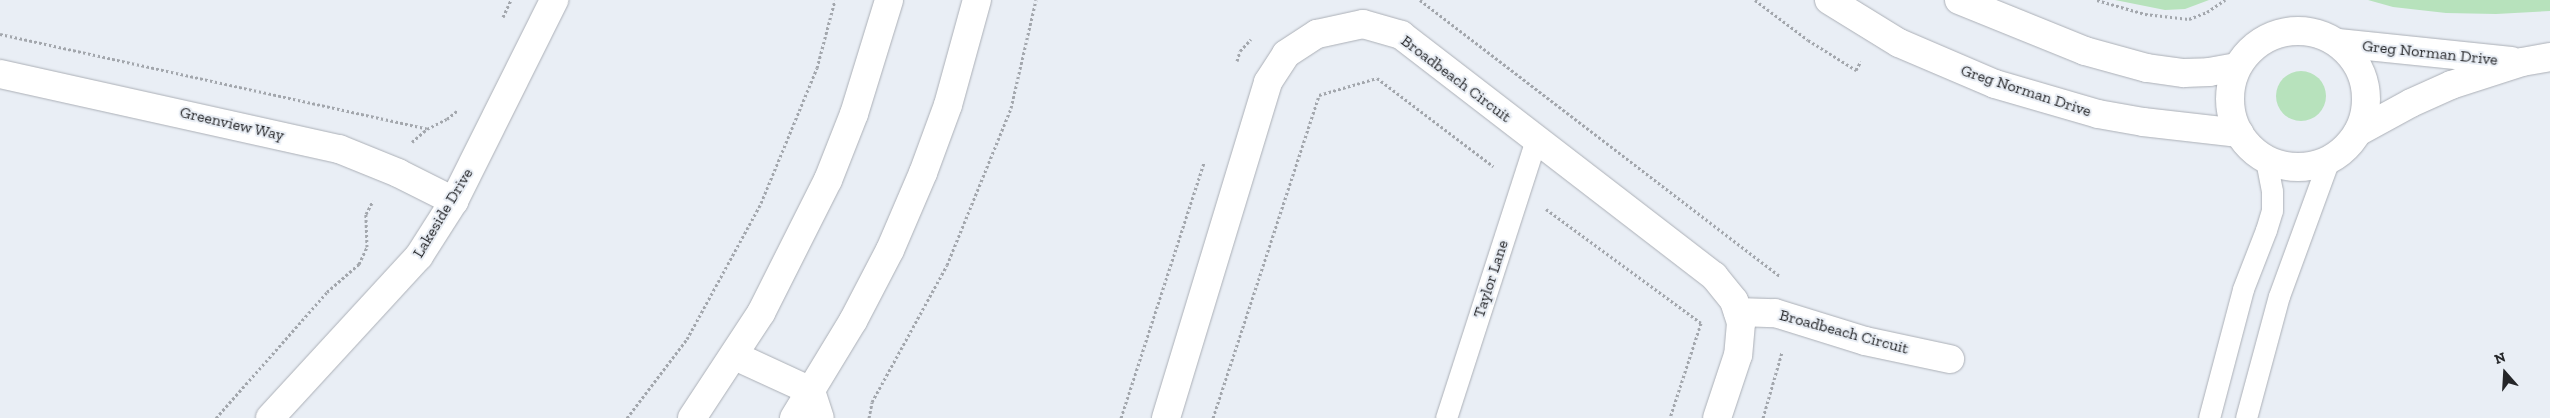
<!DOCTYPE html>
<style>
body{margin:0}
#map{position:relative;width:2550px;height:418px;overflow:hidden;background:#e9eef5;font-family:"Zilla Slab",serif}
div>[style]{position:absolute}
.green>*{inset:0;background:#b7e2bc}
.round{border-radius:50%}
.path>*{height:3px;margin-top:-1.5px;transform-origin:0;background:repeating-linear-gradient(90deg,#a3a7ad 0 2.5px,transparent 0 5px)}
.roads{filter:drop-shadow(0 0 1px #abafb6) drop-shadow(0 0 1px #abafb6)}
.lane>*{height:21px;margin:-10.5px;padding:0 10.5px;transform-origin:10.5px;border-radius:10.5px;background:#fff}
.street>*{height:28px;margin:-14px;padding:0 14px;transform-origin:14px;border-radius:14px;background:#fff}
.street>.ring{margin:-14px;padding:0;box-sizing:content-box;background:none;border:28px solid #fff;border-radius:50%}
.secondary>*{height:28px;margin:-14px;padding:0 14px;transform-origin:14px;border-radius:14px;background:#fff}
span{translate:-50% -50%;white-space:nowrap;text-align:center;line-height:1.15;-webkit-text-stroke:4px #e9eef5;paint-order:stroke}
.street-label{font-size:16px;color:#252629}
.north{position:absolute;left:2480px;top:348px;width:50px;height:50px;-webkit-text-stroke:4px #e9eef5;paint-order:stroke;rotate:341deg;font-size:14px;font-weight:700;line-height:20px;text-align:center;color:#252629}
.north::after{content:'';display:block;margin:auto;width:18px;height:22px;background:#252629;clip-path:polygon(50% 0,100% 100%,50% 72%,0 100%)}
</style>
<div id="map">
<div class="green">
<i style="clip-path:polygon(2115px 0,2209px 0,2185px 9px,2165px 10px)"></i>
<i style="clip-path:polygon(2368px 0,2550px 0,2550px 11px,2496px 14px,2446px 13px,2393px 7px)"></i>
<i class="round" style="left:2276px;top:71px;width:50px;height:50px"></i>
</div>
<div class="path">
<i style="left:1420px;top:0;width:454px;rotate:37.5deg"></i>
<i style="left:1755px;top:0;width:66px;rotate:37deg"></i>
<i style="left:1808px;top:40px;width:57px;rotate:32deg"></i>
<i style="left:1856px;top:70px;width:10px;rotate:-61deg"></i>
<i style="left:2097px;top:0;width:50px;rotate:16.3deg"></i>
<i style="left:2145px;top:14px;width:44px;rotate:6.5deg"></i>
<i style="left:2189px;top:19px;width:19px;rotate:-21deg"></i>
<i style="left:2207px;top:12px;width:22px;rotate:-34deg"></i>
<i style="left:503px;top:17px;width:19px;rotate:-65deg"></i>
<i style="left:0;top:34px;width:437px;rotate:12.5deg"></i>
<i style="left:1237px;top:61px;width:10px;rotate:-73deg"></i>
<i style="left:1240px;top:51px;width:16px;rotate:-47deg"></i>
<i style="left:412px;top:142px;width:20px;rotate:-41deg"></i>
<i style="left:427px;top:129px;width:22px;rotate:-27deg"></i>
<i style="left:447px;top:119px;width:14px;rotate:-39deg"></i>
<i style="left:1546px;top:209px;width:192px;rotate:36.3deg"></i>
<i style="left:1701px;top:323px;width:100px;rotate:108.1deg"></i>
<i style="left:216px;top:418px;width:168px;rotate:-48.6deg"></i>
<i style="left:327px;top:292px;width:43px;rotate:-41.2deg"></i>
<i style="left:359px;top:264px;width:19px;rotate:-65deg"></i>
<i style="left:367px;top:247px;width:33px;rotate:-92deg"></i>
<i style="left:366px;top:214px;width:15px;rotate:-62deg"></i>
<i style="left:627px;top:418px;width:99px;rotate:-52.8deg"></i>
<i style="left:687px;top:339px;width:155px;rotate:-61.4deg"></i>
<i style="left:761px;top:203px;width:146px;rotate:-67.5deg"></i>
<i style="left:817px;top:68px;width:70px;rotate:-75.2deg"></i>
<i style="left:869px;top:418px;width:16px;rotate:-79deg"></i>
<i style="left:872px;top:402px;width:156px;rotate:-61.3deg"></i>
<i style="left:947px;top:265px;width:170px;rotate:-67.8deg"></i>
<i style="left:1011px;top:108px;width:111px;rotate:-77deg"></i>
<i style="left:1121px;top:418px;width:269px;rotate:-72deg"></i>
<i style="left:1213px;top:418px;width:340px;rotate:-71.8deg"></i>
<i style="left:1319px;top:95px;width:60px;rotate:-16.3deg"></i>
<i style="left:1377px;top:78px;width:146px;rotate:37.2deg"></i>
<i style="left:1763px;top:418px;width:69px;rotate:-73.9deg"></i>
</div>
<div class="roads">
<div class="lane">
<i style="left:1446px;top:418px;width:292px;rotate:-72.1deg"></i>
<i style="left:2209px;top:418px;width:133px;rotate:-75.2deg"></i>
<i style="left:2243px;top:289px;width:63px;rotate:-68.7deg"></i>
<i style="left:2266px;top:230px;width:21px;rotate:-73deg"></i>
<i style="left:2272px;top:210px;width:19px;rotate:-90deg"></i>
<i style="left:2272px;top:191px;width:33px;rotate:-101deg"></i>
<i style="left:2246px;top:418px;width:126px;rotate:-74.9deg"></i>
<i style="left:2279px;top:296px;width:146px;rotate:-69.9deg"></i>
</div>
<div class="street">
<i style="left:1829px;top:0;width:82px;rotate:31.6deg"></i>
<i style="left:1899px;top:43px;width:104px;rotate:23.1deg"></i>
<i style="left:1995px;top:84px;width:107px;rotate:16.2deg"></i>
<i style="left:2098px;top:114px;width:46px;rotate:10.1deg"></i>
<i style="left:2143px;top:122px;width:97px;rotate:6.5deg"></i>
<i style="left:1959px;top:0;width:136px;rotate:22deg"></i>
<i style="left:2085px;top:51px;width:64px;rotate:15.3deg"></i>
<i style="left:2147px;top:68px;width:37px;rotate:8deg"></i>
<i style="left:2184px;top:73px;width:25px;rotate:-2deg"></i>
<i style="left:2209px;top:72px;width:28px;rotate:-10deg"></i>
<i class="ring" style="left:2230px;top:31px;width:108px;height:108px"></i>
<i style="left:2338px;top:43px;width:174px;rotate:5.9deg"></i>
<i style="left:0;top:74px;width:347px;rotate:12.5deg"></i>
<i style="left:339px;top:149px;width:64px;rotate:22.1deg"></i>
<i style="left:398px;top:173px;width:63px;rotate:26.6deg"></i>
<i style="left:2358px;top:132px;width:60px;rotate:-28.7deg"></i>
<i style="left:2411px;top:103px;width:44px;rotate:-24.2deg"></i>
<i style="left:2451px;top:85px;width:75px;rotate:-17.9deg"></i>
<i style="left:2522px;top:62px;width:28px;rotate:-10deg"></i>
<i style="left:1738px;top:312px;width:37px;rotate:2deg"></i>
<i style="left:1775px;top:313px;width:94px;rotate:17.3deg"></i>
<i style="left:1865px;top:341px;width:87px;rotate:12deg"></i>
<i style="left:811px;top:391px;width:28px;rotate:72deg"></i>
<i style="left:270px;top:418px;width:220px;rotate:-47.4deg"></i>
<i style="left:419px;top:256px;width:65px;rotate:-57.5deg"></i>
<i style="left:454px;top:201px;width:225px;rotate:-63.5deg"></i>
<i style="left:1166px;top:418px;width:351px;rotate:-73.1deg"></i>
<i style="left:1268px;top:82px;width:33px;rotate:-57deg"></i>
<i style="left:1286px;top:54px;width:37px;rotate:-33deg"></i>
<i style="left:1317px;top:34px;width:47px;rotate:-12.3deg"></i>
<i style="left:1363px;top:24px;width:40px;rotate:16deg"></i>
<i style="left:1401px;top:35px;width:395px;rotate:37.6deg"></i>
<i style="left:1714px;top:276px;width:32px;rotate:51deg"></i>
<i style="left:1734px;top:301px;width:23px;rotate:72deg"></i>
<i style="left:1741px;top:323px;width:32px;rotate:95deg"></i>
<i style="left:1738px;top:355px;width:66px;rotate:108.4deg"></i>
</div>
<div class="secondary">
<i style="left:735px;top:356px;width:84px;rotate:24.7deg"></i>
<i style="left:692px;top:418px;width:126px;rotate:-56.7deg"></i>
<i style="left:761px;top:313px;width:149px;rotate:-63.3deg"></i>
<i style="left:828px;top:180px;width:71px;rotate:-68.5deg"></i>
<i style="left:854px;top:114px;width:119px;rotate:-72.9deg"></i>
<i style="left:794px;top:418px;width:114px;rotate:-58.7deg"></i>
<i style="left:853px;top:321px;width:80px;rotate:-62.5deg"></i>
<i style="left:890px;top:250px;width:84px;rotate:-66.8deg"></i>
<i style="left:923px;top:173px;width:72px;rotate:-69.8deg"></i>
<i style="left:948px;top:105px;width:109px;rotate:-74.6deg"></i>
</div>
</div>
<div class="street-label">
<span style="left:2430px;top:53px;rotate:6deg">Greg Norman Drive</span>
<span style="left:1456px;top:79px;rotate:37deg">Broadbeach Circuit</span>
<span style="left:2026px;top:91px;rotate:18deg">Greg Norman Drive</span>
<span style="left:232px;top:124px;rotate:13deg">Greenview Way</span>
<span style="left:443px;top:213px;rotate:-59deg">Lakeside Drive</span>
<span style="left:1491px;top:279px;rotate:-72deg">Taylor Lane</span>
<span style="left:1844px;top:332px;rotate:15deg">Broadbeach Circuit</span>
</div>
<div class="north">N</div>
</div>
